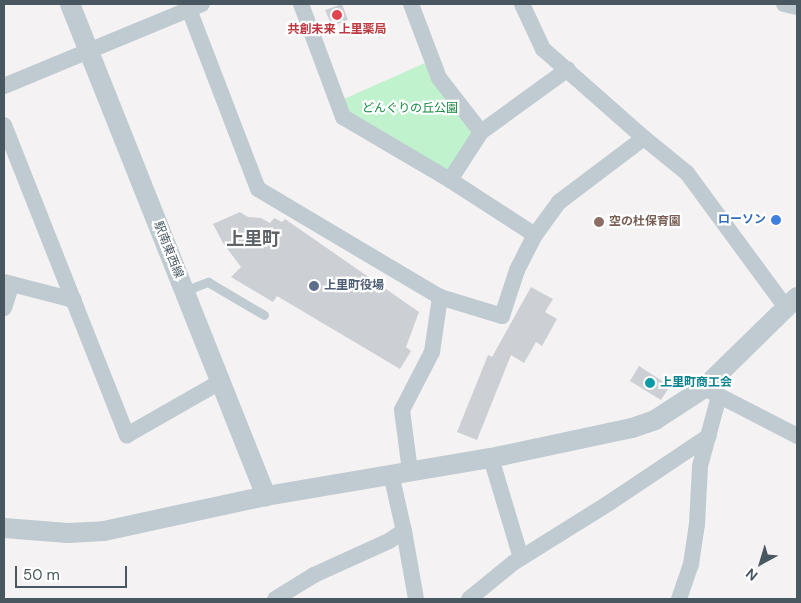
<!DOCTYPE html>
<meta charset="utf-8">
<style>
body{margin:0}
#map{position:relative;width:801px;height:603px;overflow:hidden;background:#f4f2f2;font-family:"DM Sans","Noto Sans JP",sans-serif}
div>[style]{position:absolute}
.green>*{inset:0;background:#c0f2cd}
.building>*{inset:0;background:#ccd0d4}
.service>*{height:9px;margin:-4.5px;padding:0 4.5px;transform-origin:4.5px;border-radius:4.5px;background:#bfcbd1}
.minor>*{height:16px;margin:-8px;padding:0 8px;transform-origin:8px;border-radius:8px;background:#bfcbd1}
.tertiary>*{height:20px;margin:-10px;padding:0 10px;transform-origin:10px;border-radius:10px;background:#bfcbd1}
.dots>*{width:14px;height:14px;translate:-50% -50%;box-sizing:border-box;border:2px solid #fff;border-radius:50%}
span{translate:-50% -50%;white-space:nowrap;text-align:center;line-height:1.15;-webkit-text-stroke:4.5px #fff;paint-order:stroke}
.health-label{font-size:12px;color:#be3a42;font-weight:700}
.park-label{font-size:12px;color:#14873e}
.shop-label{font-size:12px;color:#366cbe;font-weight:700}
.right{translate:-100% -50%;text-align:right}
.education-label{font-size:12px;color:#785e54;font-weight:700}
.left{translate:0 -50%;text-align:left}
.street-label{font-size:12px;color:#495860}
.service-label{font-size:12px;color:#4e5e75;font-weight:700}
.culture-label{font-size:12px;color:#0d838f;font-weight:700}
.district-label{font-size:18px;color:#5e6367;font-weight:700}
.frame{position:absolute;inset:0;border:5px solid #495860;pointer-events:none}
.north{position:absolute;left:736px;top:538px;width:50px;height:50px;-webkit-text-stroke:4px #fff;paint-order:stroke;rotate:219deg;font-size:14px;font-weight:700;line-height:20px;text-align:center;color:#495860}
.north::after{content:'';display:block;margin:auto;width:18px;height:22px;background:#495860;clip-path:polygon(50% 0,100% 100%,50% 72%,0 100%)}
.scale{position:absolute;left:15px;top:566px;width:112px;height:22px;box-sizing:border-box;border:2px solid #495860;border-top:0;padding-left:6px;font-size:15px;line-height:18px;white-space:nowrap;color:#495860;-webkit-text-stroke:4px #fff;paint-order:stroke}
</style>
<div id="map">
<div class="green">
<i style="clip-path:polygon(425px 63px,474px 133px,452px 170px,444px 172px,348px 112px,344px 99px)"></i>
</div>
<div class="building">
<i style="clip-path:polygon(342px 4px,348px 20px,332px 26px,325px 10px)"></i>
<i style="clip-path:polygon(240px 212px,248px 217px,261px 218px,270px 223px,274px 218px,282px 222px,285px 219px,419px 312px,406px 347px,411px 351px,400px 369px,277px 296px,273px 302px,231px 277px,241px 267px,223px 243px,213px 224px)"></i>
<i style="clip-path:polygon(531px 287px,553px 299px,545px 312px,557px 319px,542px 346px,536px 342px,524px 363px,511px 355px,477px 440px,457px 432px,488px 355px,492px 357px)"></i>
<i style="clip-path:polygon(639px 366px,670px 386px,661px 400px,630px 381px)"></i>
</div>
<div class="service">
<i style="left:184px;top:291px;width:26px;rotate:-21deg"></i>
<i style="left:208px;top:282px;width:65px;rotate:30.5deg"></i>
</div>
<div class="minor">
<i style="left:187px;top:4px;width:198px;rotate:69deg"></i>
<i style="left:258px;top:189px;width:212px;rotate:30.7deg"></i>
<i style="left:440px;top:297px;width:65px;rotate:17deg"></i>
<i style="left:502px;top:316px;width:48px;rotate:-71.9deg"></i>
<i style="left:517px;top:270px;width:39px;rotate:-63deg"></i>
<i style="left:535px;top:235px;width:41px;rotate:-54deg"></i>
<i style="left:559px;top:202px;width:106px;rotate:-37deg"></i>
<i style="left:301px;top:4px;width:121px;rotate:69.6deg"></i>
<i style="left:343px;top:117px;width:124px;rotate:30.5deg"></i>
<i style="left:450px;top:180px;width:101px;rotate:32.9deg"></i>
<i style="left:411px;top:4px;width:79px;rotate:69.3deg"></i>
<i style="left:439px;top:78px;width:68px;rotate:52.1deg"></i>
<i style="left:522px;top:4px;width:50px;rotate:65deg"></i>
<i style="left:543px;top:49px;width:135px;rotate:41.4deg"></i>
<i style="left:644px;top:138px;width:55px;rotate:39.1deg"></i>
<i style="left:687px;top:173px;width:167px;rotate:53.7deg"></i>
<i style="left:784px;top:4px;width:13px;rotate:13deg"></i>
<i style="left:4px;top:86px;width:214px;rotate:-22.5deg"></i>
<i style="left:4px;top:125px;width:334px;rotate:68.4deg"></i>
<i style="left:127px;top:435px;width:107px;rotate:-29.7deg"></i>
<i style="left:450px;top:180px;width:57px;rotate:-57.1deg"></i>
<i style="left:481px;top:132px;width:107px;rotate:-35.9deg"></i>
<i style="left:4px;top:282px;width:72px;rotate:14.4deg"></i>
<i style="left:4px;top:308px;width:25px;rotate:-72deg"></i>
<i style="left:710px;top:391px;width:98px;rotate:27.3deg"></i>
<i style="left:491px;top:458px;width:104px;rotate:73.3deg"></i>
<i style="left:410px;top:471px;width:62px;rotate:-97.5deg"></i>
<i style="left:402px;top:410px;width:65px;rotate:-62.7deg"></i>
<i style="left:432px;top:352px;width:56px;rotate:-81.7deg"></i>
<i style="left:391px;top:474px;width:58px;rotate:77.2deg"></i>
<i style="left:404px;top:531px;width:69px;rotate:80deg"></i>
<i style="left:275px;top:599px;width:46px;rotate:-31.6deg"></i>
<i style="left:314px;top:575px;width:82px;rotate:-24.4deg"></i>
<i style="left:389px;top:541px;width:18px;rotate:-34deg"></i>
<i style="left:469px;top:599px;width:57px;rotate:-39.3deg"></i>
<i style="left:513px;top:563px;width:113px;rotate:-32deg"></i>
<i style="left:609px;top:503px;width:120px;rotate:-33.8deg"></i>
<i style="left:679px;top:599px;width:37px;rotate:-71deg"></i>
<i style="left:691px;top:564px;width:40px;rotate:-81.5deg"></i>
<i style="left:697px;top:524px;width:58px;rotate:-87deg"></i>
<i style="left:700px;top:466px;width:73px;rotate:-74.8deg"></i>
</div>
<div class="tertiary">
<i style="left:70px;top:4px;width:530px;rotate:68.28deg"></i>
<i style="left:4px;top:528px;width:64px;rotate:4.5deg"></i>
<i style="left:68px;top:533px;width:36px;rotate:-3deg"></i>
<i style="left:104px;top:531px;width:166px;rotate:-12.2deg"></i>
<i style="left:266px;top:496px;width:228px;rotate:-9.6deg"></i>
<i style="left:491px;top:458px;width:144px;rotate:-12deg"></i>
<i style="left:632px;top:428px;width:24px;rotate:-19deg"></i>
<i style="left:655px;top:420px;width:59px;rotate:-33.1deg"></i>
<i style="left:704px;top:388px;width:130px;rotate:-44.4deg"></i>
</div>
<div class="dots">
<i style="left:337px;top:15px;background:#e0444e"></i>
<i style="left:776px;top:220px;background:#3f7fe0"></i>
<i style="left:599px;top:222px;background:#8d6e63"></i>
<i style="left:314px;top:286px;background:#5c6f8a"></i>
<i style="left:650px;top:383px;background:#0f9aa8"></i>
</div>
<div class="health-label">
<span style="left:337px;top:30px">共創未来 上里薬局</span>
</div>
<div class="park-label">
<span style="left:410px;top:109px">どんぐりの丘公園</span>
</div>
<div class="shop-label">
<span class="right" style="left:766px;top:220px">ローソン</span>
</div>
<div class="education-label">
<span class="left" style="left:609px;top:222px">空の杜保育園</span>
</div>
<div class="street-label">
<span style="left:168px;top:250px;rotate:68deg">駅南東西線</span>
</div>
<div class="service-label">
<span class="left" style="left:324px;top:286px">上里町役場</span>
</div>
<div class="culture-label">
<span class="left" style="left:660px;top:383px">上里町商工会</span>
</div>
<div class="district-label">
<span style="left:253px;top:239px">上里町</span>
</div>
<div class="frame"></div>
<div class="north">N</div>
<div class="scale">50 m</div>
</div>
